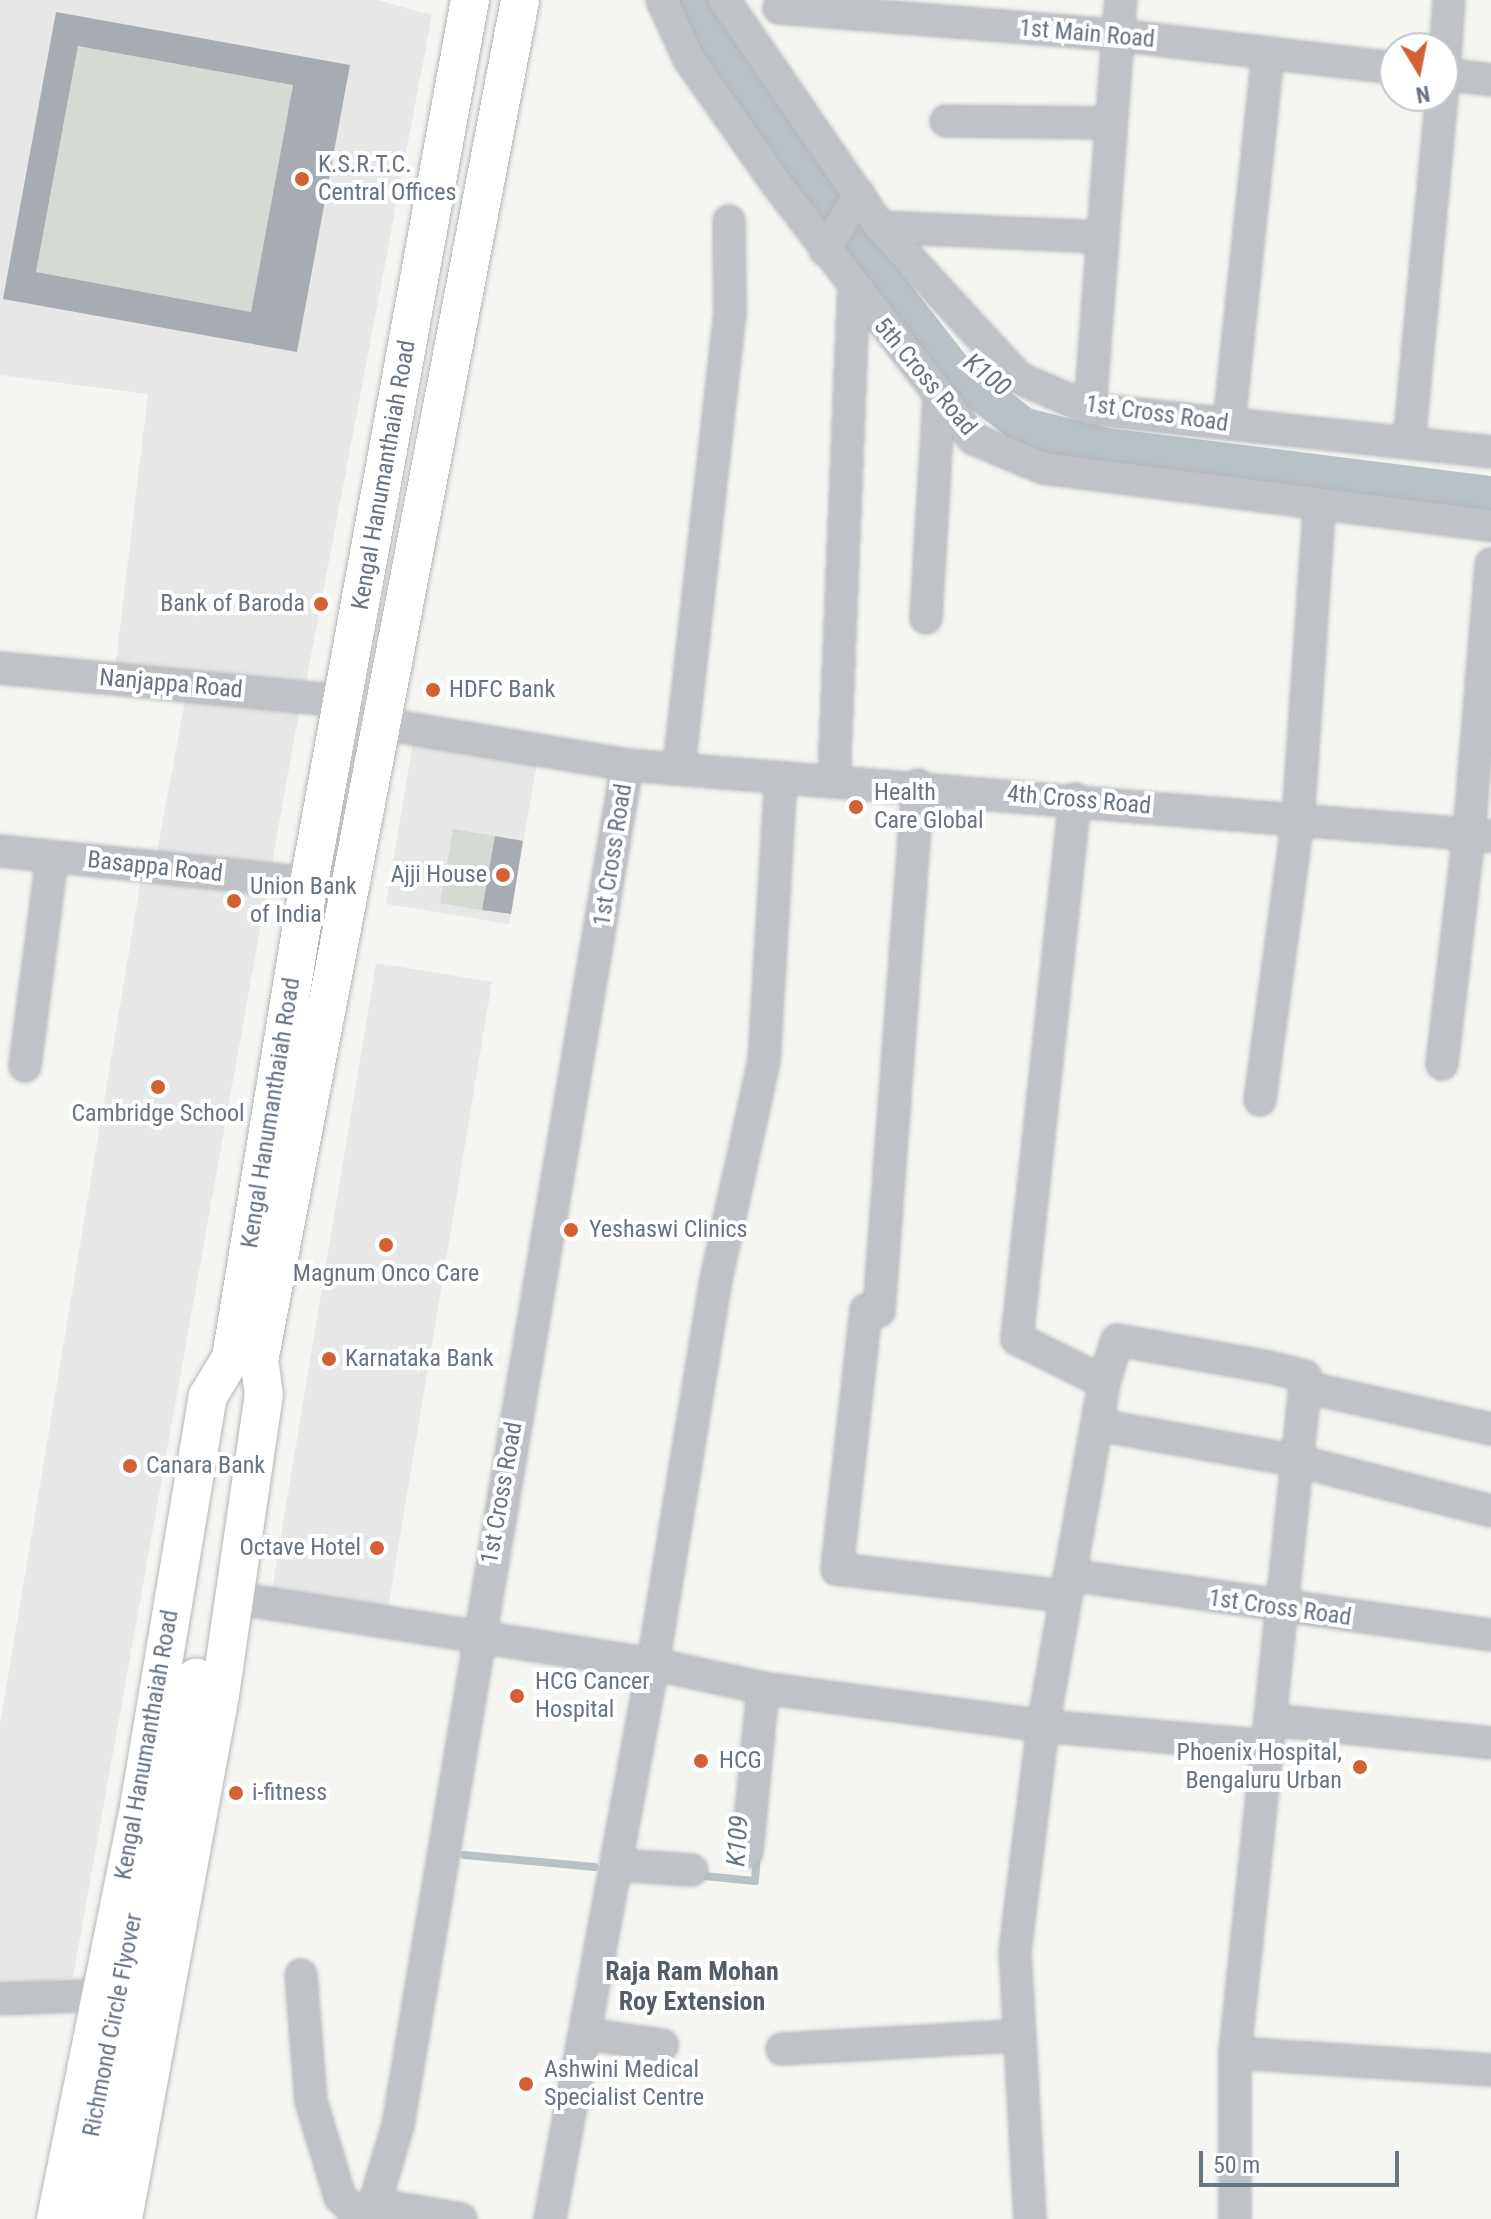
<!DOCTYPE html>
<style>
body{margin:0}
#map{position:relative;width:1491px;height:2219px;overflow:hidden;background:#f5f6f2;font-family:"Roboto Condensed",sans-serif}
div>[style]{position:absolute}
.built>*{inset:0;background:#e6e7e6}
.green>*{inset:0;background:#d5dad2}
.water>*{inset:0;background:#b8c1c6}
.stream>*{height:8px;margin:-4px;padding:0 4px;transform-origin:4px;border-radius:4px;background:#b8c1c6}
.building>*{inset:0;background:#a6acb2}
.roads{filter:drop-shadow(0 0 2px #b3b6ba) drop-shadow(0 0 2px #b3b6ba)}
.minor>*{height:30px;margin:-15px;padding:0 15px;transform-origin:15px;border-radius:15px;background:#bfc2c6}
.major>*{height:38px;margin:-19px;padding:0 19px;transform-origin:19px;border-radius:19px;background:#fff}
.dots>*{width:22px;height:22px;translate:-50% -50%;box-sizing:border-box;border:4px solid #fff;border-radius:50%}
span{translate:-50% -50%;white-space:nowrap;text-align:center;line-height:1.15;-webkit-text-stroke:8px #fff;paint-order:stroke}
.street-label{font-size:24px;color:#677481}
.poi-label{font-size:24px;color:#677481}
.left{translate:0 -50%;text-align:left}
.right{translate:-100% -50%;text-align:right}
.water-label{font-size:26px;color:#63757e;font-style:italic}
.neighbourhood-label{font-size:26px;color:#545e67;font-weight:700}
.north{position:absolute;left:1379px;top:32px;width:80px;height:80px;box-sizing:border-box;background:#fff;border:2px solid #c2c7cd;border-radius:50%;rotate:170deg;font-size:22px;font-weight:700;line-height:32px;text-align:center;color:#677481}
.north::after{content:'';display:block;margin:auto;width:28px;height:36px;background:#d36135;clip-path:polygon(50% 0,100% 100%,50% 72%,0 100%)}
.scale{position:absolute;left:1199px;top:2151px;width:200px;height:36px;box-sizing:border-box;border:4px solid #677481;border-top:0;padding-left:10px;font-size:24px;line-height:28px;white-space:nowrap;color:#677481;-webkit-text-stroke:6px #fff;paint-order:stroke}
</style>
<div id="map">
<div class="built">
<i style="clip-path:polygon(0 0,377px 0,432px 15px,305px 688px,115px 670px,148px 394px,0 375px)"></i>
<i style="clip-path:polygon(187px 690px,301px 701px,272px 863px,157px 852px)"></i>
<i style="clip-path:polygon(413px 742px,537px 763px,509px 924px,386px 904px)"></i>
<i style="clip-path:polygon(141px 880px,267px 890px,73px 1977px,0 1987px,0 1725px)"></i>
<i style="clip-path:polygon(376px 963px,492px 982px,388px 1609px,272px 1590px)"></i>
</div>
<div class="green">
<i style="clip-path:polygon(78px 46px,293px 85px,251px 312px,36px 272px)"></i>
<i style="clip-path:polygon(453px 829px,495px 836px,482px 910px,440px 903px)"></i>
</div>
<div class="water">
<i style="clip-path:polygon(673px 0,716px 0,855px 213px,971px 362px,1032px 409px,1108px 428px,1491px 476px,1491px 518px,1085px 466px,1012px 441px,944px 388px,714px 80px)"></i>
</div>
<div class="stream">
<i style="left:464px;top:1855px;width:131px;rotate:5.3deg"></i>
<i style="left:694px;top:1875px;width:61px;rotate:5.6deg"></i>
<i style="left:755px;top:1881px;width:29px;rotate:-86deg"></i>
</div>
<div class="building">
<i style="clip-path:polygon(evenodd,56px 12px,350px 65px,297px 352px,3px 299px,56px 12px,78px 46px,293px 85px,251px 312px,36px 272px,78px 46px)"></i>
<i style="clip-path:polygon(495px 836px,523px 841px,511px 914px,482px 910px)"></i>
</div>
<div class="roads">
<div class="minor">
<i style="left:662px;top:0;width:65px;rotate:65.4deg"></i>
<i style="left:689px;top:59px;width:151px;rotate:54.9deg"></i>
<i style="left:776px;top:183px;width:324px;rotate:52.3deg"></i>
<i style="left:974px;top:439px;width:75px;rotate:22.8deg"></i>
<i style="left:1043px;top:468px;width:452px;rotate:7.3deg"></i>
<i style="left:724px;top:0;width:275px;rotate:55.5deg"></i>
<i style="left:880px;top:227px;width:205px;rotate:47.4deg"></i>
<i style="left:1019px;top:378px;width:77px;rotate:23.6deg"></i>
<i style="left:1090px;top:409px;width:403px;rotate:6.1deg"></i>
<i style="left:779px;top:8px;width:339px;rotate:4.6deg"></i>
<i style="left:1117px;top:35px;width:280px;rotate:6.8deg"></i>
<i style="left:1443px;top:74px;width:48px;rotate:7.1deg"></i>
<i style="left:1443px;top:87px;width:87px;rotate:-86.1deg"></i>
<i style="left:946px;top:121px;width:163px;rotate:0.7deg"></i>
<i style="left:880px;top:227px;width:222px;rotate:2.6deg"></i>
<i style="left:825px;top:250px;width:65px;rotate:-58.3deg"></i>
<i style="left:1090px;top:409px;width:410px;rotate:-85.7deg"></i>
<i style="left:1229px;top:424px;width:372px;rotate:-84deg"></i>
<i style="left:1409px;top:443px;width:349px;rotate:-84.6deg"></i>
<i style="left:926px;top:618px;width:218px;rotate:-86.6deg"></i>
<i style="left:0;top:668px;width:344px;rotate:5.5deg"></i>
<i style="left:383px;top:724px;width:247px;rotate:9.5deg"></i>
<i style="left:627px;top:765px;width:867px;rotate:4.7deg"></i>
<i style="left:679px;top:767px;width:455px;rotate:-83.6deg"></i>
<i style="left:730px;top:315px;width:94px;rotate:-90.6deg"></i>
<i style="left:834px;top:780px;width:491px;rotate:-87.7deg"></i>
<i style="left:918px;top:785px;width:527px;rotate:94.24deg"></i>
<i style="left:879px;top:1311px;width:13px;rotate:-176deg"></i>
<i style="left:866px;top:1310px;width:261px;rotate:96.4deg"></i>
<i style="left:837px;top:1569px;width:230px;rotate:6.8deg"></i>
<i style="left:0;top:851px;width:311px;rotate:5.9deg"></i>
<i style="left:1442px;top:1064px;width:232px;rotate:-83.3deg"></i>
<i style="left:1469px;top:834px;width:271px;rotate:-85.3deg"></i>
<i style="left:25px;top:1066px;width:211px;rotate:-82.6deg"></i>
<i style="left:1260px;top:1100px;width:283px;rotate:-82.3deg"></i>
<i style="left:1298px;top:820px;width:313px;rotate:-86.1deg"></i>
<i style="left:1104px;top:1382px;width:44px;rotate:-72.8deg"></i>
<i style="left:1117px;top:1340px;width:154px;rotate:10.1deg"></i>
<i style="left:1269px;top:1367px;width:37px;rotate:14deg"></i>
<i style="left:1305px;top:1376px;width:11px;rotate:90deg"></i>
<i style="left:1305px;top:1387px;width:191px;rotate:12.7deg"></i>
<i style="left:1098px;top:1425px;width:203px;rotate:10.2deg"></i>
<i style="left:1298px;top:1461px;width:199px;rotate:14.5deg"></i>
<i style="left:1069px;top:1575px;width:426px;rotate:8.1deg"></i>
<i style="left:234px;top:1598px;width:424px;rotate:9deg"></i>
<i style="left:653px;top:1664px;width:113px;rotate:12.3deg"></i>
<i style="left:763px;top:1688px;width:283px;rotate:7.7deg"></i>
<i style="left:1043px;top:1726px;width:225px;rotate:5.1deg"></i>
<i style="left:1270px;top:1720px;width:222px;rotate:5.9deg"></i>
<i style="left:747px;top:1852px;width:165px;rotate:-84.4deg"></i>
<i style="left:616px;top:1865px;width:76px;rotate:3.8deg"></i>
<i style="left:301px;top:1975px;width:126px;rotate:85.5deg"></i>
<i style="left:311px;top:2101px;width:100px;rotate:73.2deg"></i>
<i style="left:340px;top:2197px;width:31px;rotate:45deg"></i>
<i style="left:0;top:1999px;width:99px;rotate:-2.3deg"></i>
<i style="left:585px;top:2034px;width:78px;rotate:8.1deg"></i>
<i style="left:782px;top:2049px;width:236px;rotate:-3.2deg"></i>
<i style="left:1235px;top:2053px;width:257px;rotate:3.8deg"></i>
<i style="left:379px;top:2205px;width:83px;rotate:9.7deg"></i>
<i style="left:370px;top:2219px;width:98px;rotate:-73.4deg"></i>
<i style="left:398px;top:2125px;width:1379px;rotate:-80.44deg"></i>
<i style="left:550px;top:2219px;width:564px;rotate:-79.49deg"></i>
<i style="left:653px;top:1664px;width:385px;rotate:-80.7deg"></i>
<i style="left:715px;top:1284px;width:227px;rotate:-77.6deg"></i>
<i style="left:764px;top:1062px;width:285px;rotate:-86.6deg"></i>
<i style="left:1030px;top:2219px;width:268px;rotate:-93.2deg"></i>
<i style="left:1015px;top:1951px;width:227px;rotate:-82.9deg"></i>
<i style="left:1043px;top:1726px;width:349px;rotate:-79.9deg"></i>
<i style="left:1104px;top:1382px;width:97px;rotate:-153.7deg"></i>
<i style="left:1017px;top:1339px;width:543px;rotate:-83.87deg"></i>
<i style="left:1235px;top:2219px;width:166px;rotate:-90deg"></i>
<i style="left:1235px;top:2053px;width:670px;rotate:-84deg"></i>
</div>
<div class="major">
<i style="left:56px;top:2219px;width:408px;rotate:-78.6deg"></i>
<i style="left:137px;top:1819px;width:429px;rotate:-80.5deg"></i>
<i style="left:208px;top:1396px;width:44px;rotate:-58.8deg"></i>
<i style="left:231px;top:1358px;width:481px;rotate:-80.7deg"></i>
<i style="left:309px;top:883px;width:898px;rotate:-79.67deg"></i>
<i style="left:94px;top:2219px;width:551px;rotate:-79.32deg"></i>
<i style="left:123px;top:2219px;width:533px;rotate:-79.51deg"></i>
<i style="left:220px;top:1695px;width:303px;rotate:-81.7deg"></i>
<i style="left:264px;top:1395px;width:34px;rotate:-98deg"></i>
<i style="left:259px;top:1361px;width:1386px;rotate:-79.14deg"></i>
</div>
</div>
<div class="dots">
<i style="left:302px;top:179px;background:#d36135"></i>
<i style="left:321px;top:604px;background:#d36135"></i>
<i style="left:433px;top:690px;background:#d36135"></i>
<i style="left:856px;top:807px;background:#d36135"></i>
<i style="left:503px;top:875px;background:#d36135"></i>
<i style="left:234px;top:901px;background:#d36135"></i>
<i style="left:158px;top:1087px;background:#d36135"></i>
<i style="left:571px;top:1230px;background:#d36135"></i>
<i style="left:386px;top:1245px;background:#d36135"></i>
<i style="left:329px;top:1359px;background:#d36135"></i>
<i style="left:130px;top:1466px;background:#d36135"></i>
<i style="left:377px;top:1548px;background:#d36135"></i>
<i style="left:517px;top:1696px;background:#d36135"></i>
<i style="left:701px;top:1761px;background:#d36135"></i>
<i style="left:1360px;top:1767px;background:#d36135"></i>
<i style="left:236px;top:1793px;background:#d36135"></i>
<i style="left:526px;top:2084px;background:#d36135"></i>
</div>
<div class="street-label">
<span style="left:1087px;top:34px;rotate:5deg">1st Main Road</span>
<span style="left:925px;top:377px;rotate:50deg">5th Cross Road</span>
<span style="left:1157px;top:414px;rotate:8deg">1st Cross Road</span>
<span style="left:384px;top:475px;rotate:-80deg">Kengal Hanumanthaiah Road</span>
<span style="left:171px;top:684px;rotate:5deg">Nanjappa Road</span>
<span style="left:1079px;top:800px;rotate:5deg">4th Cross Road</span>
<span style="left:613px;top:855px;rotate:-81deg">1st Cross Road</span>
<span style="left:155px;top:867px;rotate:6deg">Basappa Road</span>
<span style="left:271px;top:1113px;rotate:-81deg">Kengal Hanumanthaiah Road</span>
<span style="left:502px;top:1493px;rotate:-80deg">1st Cross Road</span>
<span style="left:1280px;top:1608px;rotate:8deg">1st Cross Road</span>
<span style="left:147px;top:1745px;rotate:-80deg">Kengal Hanumanthaiah Road</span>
<span style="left:113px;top:2025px;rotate:-79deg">Richmond Circle Flyover</span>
</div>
<div class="poi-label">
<span class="left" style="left:318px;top:179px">K.S.R.T.C.<br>Central Offices</span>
<span class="right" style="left:305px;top:604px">Bank of Baroda</span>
<span class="left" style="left:449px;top:690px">HDFC Bank</span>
<span class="left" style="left:874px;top:807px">Health<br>Care Global</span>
<span class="right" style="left:487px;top:875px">Ajji House</span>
<span class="left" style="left:250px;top:901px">Union Bank<br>of India</span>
<span style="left:158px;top:1114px">Cambridge School</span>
<span class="left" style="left:589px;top:1230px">Yeshaswi Clinics</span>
<span style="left:386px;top:1274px">Magnum Onco Care</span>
<span class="left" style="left:345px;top:1359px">Karnataka Bank</span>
<span class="left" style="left:146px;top:1466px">Canara Bank</span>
<span class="right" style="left:361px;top:1548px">Octave Hotel</span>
<span class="left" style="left:535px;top:1696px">HCG Cancer<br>Hospital</span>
<span class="right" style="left:1342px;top:1767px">Phoenix Hospital,<br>Bengaluru Urban</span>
<span class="left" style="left:719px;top:1761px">HCG</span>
<span class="left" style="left:252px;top:1793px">i-fitness</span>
<span class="left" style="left:544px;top:2084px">Ashwini Medical<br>Specialist Centre</span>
</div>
<div class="water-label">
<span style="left:987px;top:375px;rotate:38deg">K100</span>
<span style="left:738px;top:1841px;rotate:-86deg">K109</span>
</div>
<div class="neighbourhood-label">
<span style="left:692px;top:1987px">Raja Ram Mohan<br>Roy Extension</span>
</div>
<div class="north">N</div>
<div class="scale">50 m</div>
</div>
